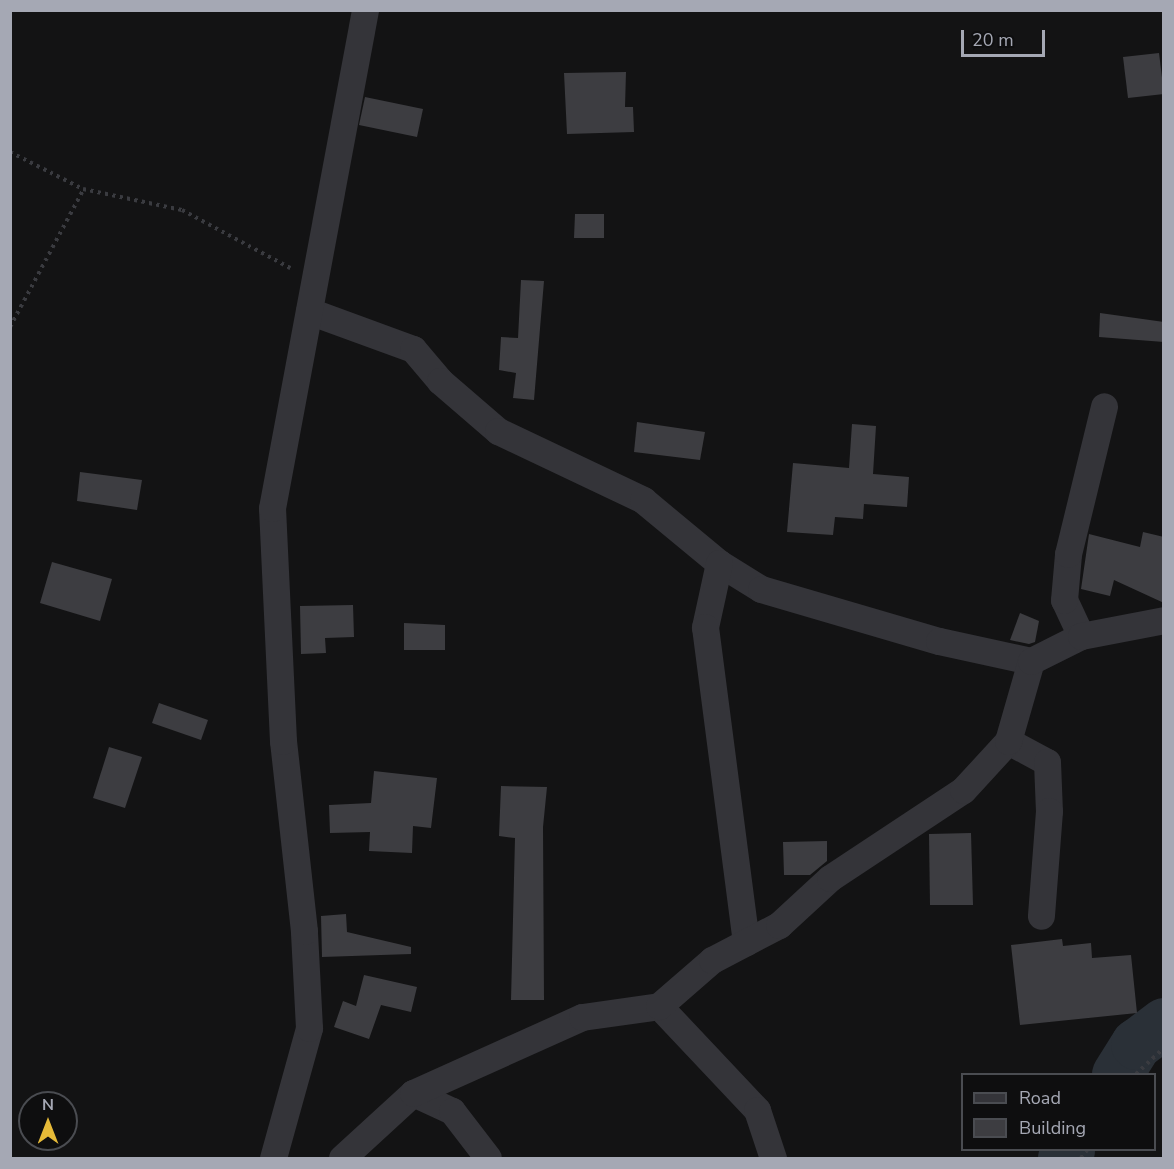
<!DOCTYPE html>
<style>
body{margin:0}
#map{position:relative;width:1174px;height:1169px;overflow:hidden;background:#131314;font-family:"Nunito Sans",sans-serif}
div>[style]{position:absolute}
.river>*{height:51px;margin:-25.5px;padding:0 25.5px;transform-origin:25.5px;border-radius:25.5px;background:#2a3037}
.building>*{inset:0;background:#3d3d41}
.path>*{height:4px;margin-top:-2px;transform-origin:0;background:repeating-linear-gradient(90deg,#3a3b40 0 3px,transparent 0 7.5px)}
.street>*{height:27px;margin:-13.5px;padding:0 13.5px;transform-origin:13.5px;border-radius:13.5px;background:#343439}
span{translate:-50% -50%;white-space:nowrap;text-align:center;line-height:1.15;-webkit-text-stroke:4.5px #0e0e0f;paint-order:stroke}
.frame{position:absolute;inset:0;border:12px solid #a5a8b4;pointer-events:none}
.legend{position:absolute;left:961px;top:1073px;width:195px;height:78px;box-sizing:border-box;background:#0e0e0f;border:2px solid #4a4c51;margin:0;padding:8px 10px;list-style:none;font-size:18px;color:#a5a8b4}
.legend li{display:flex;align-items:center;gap:12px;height:30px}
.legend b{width:30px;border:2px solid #4a4c51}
.north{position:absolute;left:18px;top:1091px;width:60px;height:60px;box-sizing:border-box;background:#0e0e0f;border:2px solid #4a4c51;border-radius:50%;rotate:0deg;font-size:16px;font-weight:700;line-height:24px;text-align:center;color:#a5a8b4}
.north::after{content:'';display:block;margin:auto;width:21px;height:27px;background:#e6ba38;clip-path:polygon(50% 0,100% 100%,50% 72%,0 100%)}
.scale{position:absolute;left:961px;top:30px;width:84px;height:27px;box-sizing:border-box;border:3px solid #a5a8b4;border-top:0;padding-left:8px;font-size:18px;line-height:21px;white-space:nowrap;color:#a5a8b4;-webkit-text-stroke:4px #0e0e0f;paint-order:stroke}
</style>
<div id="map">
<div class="river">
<i style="left:1117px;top:1074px;width:36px;rotate:-58deg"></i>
<i style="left:1136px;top:1044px;width:35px;rotate:-37deg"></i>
<i style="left:1063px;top:1158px;width:10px;rotate:-53deg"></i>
</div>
<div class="building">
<i style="clip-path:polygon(1159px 53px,1164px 94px,1128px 98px,1123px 57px)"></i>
<i style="clip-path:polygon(626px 72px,625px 107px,633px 107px,634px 132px,567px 134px,564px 73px)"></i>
<i style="clip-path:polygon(365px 97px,423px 109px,417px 137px,359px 125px)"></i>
<i style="clip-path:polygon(575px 214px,604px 214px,604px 238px,574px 238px)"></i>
<i style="clip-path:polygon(521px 280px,544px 281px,534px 400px,513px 398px,516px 373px,499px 370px,501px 337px,518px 338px)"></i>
<i style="clip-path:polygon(1100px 313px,1164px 322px,1164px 342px,1099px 337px)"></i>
<i style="clip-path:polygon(637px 422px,705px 432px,700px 460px,634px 452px)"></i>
<i style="clip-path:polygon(852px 424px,876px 426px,873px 474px,909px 477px,907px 507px,864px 504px,863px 519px,835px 517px,833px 535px,787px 532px,793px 463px,849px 468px)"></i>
<i style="clip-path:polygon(80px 472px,142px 480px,137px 510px,77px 501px)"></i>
<i style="clip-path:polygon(1143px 532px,1164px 537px,1164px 603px,1114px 580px,1110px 596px,1081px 589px,1089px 534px,1140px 547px)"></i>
<i style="clip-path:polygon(52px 562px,112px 579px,100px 621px,40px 603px)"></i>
<i style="clip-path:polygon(353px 605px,354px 637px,325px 638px,326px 653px,301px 654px,300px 606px)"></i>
<i style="clip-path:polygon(1020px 613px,1039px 621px,1035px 642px,1029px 644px,1010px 640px)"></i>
<i style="clip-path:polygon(404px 623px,445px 625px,445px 650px,404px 650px)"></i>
<i style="clip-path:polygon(159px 703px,208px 720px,201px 740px,152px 723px)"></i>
<i style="clip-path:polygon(109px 747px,142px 757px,125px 808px,93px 798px)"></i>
<i style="clip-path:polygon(374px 771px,437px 778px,431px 828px,413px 826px,412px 853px,369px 851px,370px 832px,330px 833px,329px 805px,371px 803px)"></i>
<i style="clip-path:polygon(501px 786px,547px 787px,543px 827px,544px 1000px,511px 1000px,515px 838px,499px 836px)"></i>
<i style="clip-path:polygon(971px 833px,973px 905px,930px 905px,929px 834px)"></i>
<i style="clip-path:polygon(827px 841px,827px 861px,810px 875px,784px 875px,783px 842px)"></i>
<i style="clip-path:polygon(346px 914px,347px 932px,411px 947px,411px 954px,322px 957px,321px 916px)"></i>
<i style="clip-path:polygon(1062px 939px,1063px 946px,1091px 943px,1092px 958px,1131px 955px,1137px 1013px,1020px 1025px,1011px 945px)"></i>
<i style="clip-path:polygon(364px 975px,417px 987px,411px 1012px,381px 1005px,369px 1039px,334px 1027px,343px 1001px,356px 1006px)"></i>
</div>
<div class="path">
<i style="left:10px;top:152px;width:82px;rotate:26.9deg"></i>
<i style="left:83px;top:189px;width:101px;rotate:12deg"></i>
<i style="left:182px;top:210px;width:123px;rotate:28.2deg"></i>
<i style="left:10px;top:327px;width:155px;rotate:-61.9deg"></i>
<i style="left:1136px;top:1074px;width:38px;rotate:-43deg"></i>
<i style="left:1081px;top:1158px;width:10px;rotate:-53deg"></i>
</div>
<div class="street">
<i style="left:309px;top:311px;width:111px;rotate:20.1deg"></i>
<i style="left:413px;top:349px;width:42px;rotate:49.8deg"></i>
<i style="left:440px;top:381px;width:77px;rotate:40.8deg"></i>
<i style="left:498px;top:431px;width:161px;rotate:25.4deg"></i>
<i style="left:643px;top:500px;width:99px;rotate:39.7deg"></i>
<i style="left:719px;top:563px;width:49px;rotate:31.8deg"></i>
<i style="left:761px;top:589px;width:185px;rotate:16.3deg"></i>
<i style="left:939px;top:641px;width:94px;rotate:12.3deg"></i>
<i style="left:719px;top:563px;width:66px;rotate:102.3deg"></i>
<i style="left:705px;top:627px;width:318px;rotate:82.6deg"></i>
<i style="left:1081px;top:636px;width:40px;rotate:-115deg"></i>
<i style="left:1064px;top:600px;width:46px;rotate:-85deg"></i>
<i style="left:1068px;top:554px;width:152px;rotate:-76.3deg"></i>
<i style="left:1008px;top:741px;width:44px;rotate:28.3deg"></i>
<i style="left:1047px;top:762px;width:49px;rotate:87.7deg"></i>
<i style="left:1049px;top:811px;width:105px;rotate:94.4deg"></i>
<i style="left:659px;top:1006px;width:143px;rotate:46.7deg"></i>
<i style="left:757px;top:1110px;width:51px;rotate:71.6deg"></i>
<i style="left:413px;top:1093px;width:43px;rotate:24.8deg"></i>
<i style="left:452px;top:1111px;width:59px;rotate:52.5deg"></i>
<i style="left:273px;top:1158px;width:135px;rotate:-74.5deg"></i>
<i style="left:309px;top:1028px;width:97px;rotate:-93deg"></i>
<i style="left:304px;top:931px;width:191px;rotate:-96.3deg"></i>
<i style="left:283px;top:741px;width:233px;rotate:-92.7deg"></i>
<i style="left:272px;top:508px;width:507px;rotate:-79.42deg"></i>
<i style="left:342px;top:1158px;width:96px;rotate:-42.5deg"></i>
<i style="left:413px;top:1093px;width:185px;rotate:-24.2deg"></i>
<i style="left:582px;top:1017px;width:78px;rotate:-8.1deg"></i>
<i style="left:659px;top:1006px;width:70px;rotate:-41deg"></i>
<i style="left:712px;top:960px;width:76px;rotate:-27.6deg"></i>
<i style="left:779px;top:925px;width:69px;rotate:-42.7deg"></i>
<i style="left:830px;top:878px;width:159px;rotate:-33.5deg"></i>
<i style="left:963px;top:790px;width:67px;rotate:-47.4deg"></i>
<i style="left:1008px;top:741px;width:83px;rotate:-74deg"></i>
<i style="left:1031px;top:661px;width:56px;rotate:-26.6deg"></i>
<i style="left:1081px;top:636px;width:85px;rotate:-10.9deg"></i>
</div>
<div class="frame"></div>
<ul class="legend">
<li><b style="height:8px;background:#343439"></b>Road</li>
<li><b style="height:16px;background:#3d3d41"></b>Building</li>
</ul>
<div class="north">N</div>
<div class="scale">20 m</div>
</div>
